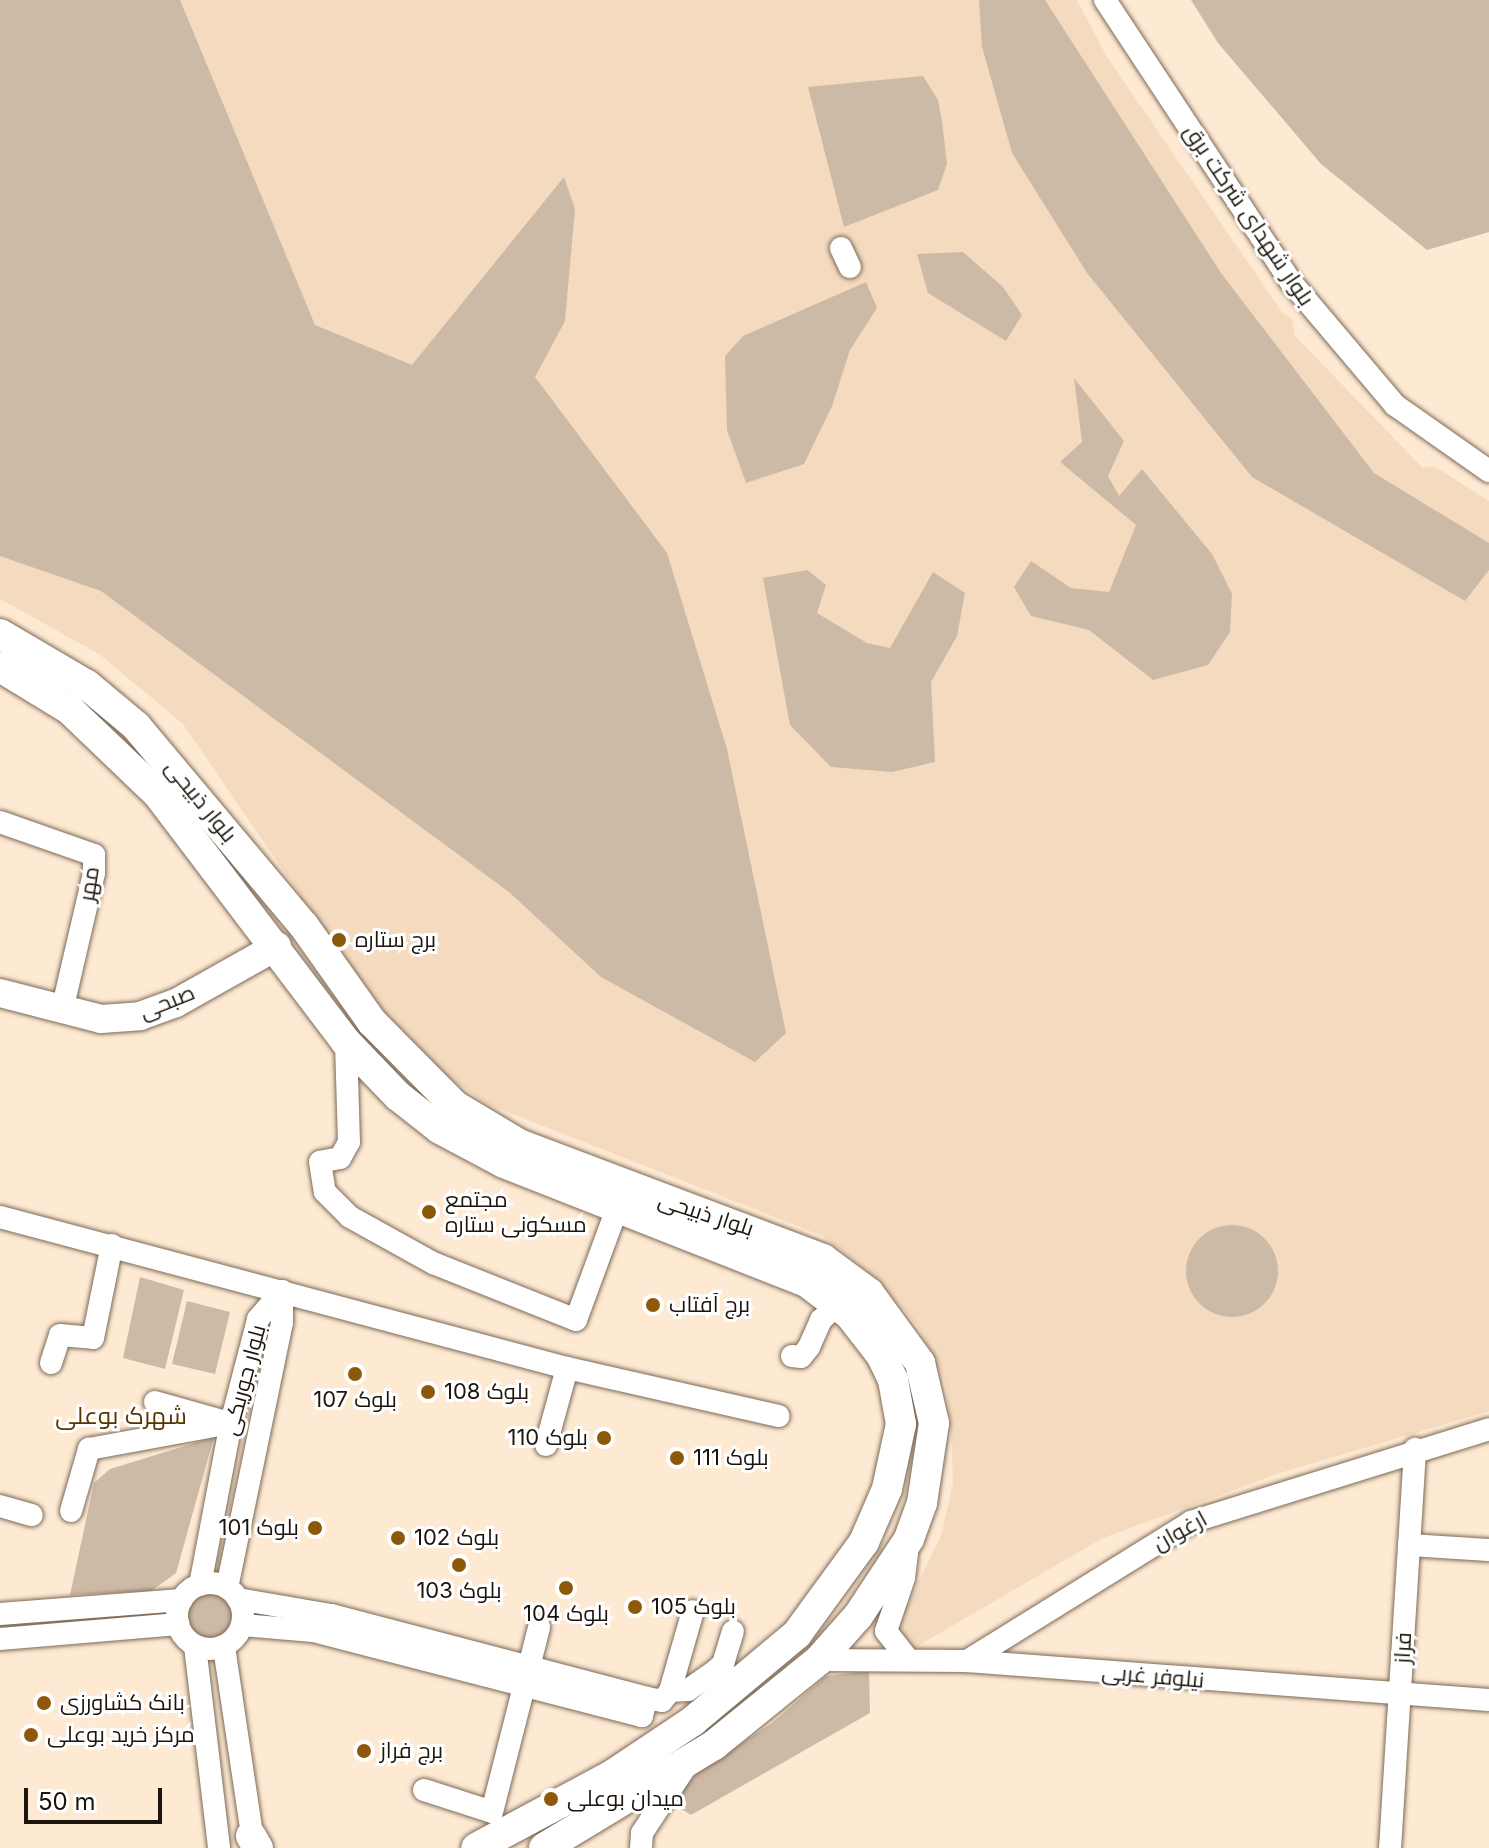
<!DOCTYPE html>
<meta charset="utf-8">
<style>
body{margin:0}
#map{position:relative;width:1489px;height:1848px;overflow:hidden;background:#fee9d3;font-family:Inter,Cairo,sans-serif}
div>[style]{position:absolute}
.built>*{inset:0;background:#f4dabf}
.green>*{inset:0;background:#cdbaa6}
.round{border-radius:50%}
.roads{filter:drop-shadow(0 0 2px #7c6a57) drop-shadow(0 0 2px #7c6a57)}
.minor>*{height:22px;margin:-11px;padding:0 11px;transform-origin:11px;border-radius:11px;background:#fff}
.minor>.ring{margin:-11px;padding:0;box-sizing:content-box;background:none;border:22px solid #fff;border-radius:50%}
.tertiary>*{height:28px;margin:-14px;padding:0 14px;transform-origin:14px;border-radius:14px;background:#fff}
.secondary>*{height:30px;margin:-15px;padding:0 15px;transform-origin:15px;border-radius:15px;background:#fff}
.dots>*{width:22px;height:22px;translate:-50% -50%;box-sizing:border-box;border:4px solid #fff;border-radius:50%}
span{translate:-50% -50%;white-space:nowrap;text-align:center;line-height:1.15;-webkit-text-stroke:6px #fff;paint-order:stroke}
.street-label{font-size:22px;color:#1c150d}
.poi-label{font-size:22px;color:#1c150d}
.left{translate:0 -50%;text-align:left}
.right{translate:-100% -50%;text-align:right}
.neighbourhood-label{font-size:24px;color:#573300}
.scale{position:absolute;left:24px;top:1788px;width:138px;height:36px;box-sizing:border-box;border:4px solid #1c150d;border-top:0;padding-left:10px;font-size:24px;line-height:28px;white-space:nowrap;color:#1c150d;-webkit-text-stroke:6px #fff;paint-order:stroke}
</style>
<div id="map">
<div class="built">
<i style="clip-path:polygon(0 0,1077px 0,1107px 57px,1282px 312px,1292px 319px,1295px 336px,1423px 468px,1434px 466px,1489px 501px,1489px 1411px,1280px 1473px,1103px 1538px,909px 1651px,895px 1630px,941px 1536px,953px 1483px,951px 1426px,945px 1381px,919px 1328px,878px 1279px,823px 1236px,487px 1104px,441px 1072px,371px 999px,183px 724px,99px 654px,0 599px)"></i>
</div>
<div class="green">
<i style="clip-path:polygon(0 0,180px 0,315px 325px,412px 365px,564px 177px,575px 209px,565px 321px,535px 377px,667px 553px,727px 749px,786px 1033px,755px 1062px,601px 977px,509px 892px,101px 591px,0 556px)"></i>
<i style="clip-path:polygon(979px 0,1045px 0,1221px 273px,1374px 473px,1489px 543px,1489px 570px,1465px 601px,1252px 477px,1087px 273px,1012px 153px,982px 47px)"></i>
<i style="clip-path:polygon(1191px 0,1489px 0,1489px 232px,1427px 250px,1321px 164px,1218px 43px)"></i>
<i style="clip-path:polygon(923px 76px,938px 100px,942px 121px,947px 164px,938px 190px,844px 227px,808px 87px)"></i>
<i style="clip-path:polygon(963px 252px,1003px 287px,1022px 315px,1006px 341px,928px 293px,917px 254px)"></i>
<i style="clip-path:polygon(866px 282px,877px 308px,850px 350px,832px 406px,804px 464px,746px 483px,727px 430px,725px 356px,743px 336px)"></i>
<i style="clip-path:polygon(1074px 378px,1124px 441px,1108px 476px,1119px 496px,1142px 469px,1212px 554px,1232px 594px,1230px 632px,1208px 665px,1153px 680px,1089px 630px,1031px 616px,1014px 587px,1031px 561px,1071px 588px,1109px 592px,1136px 525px,1060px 462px,1082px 442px)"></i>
<i style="clip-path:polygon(807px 570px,826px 585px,817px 613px,867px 643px,890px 648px,933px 572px,965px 593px,957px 636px,931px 682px,935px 762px,892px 772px,831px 767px,790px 725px,763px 578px)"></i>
<i class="round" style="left:1186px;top:1225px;width:92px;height:92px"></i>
<i style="clip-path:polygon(140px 1277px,184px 1290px,165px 1369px,123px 1358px)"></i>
<i style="clip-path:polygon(187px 1301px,230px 1312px,215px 1374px,172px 1364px)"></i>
<i style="clip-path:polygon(214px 1437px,176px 1573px,151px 1591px,70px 1595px,94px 1483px,110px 1469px)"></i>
<i class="round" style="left:185px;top:1590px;width:52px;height:52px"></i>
<i style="clip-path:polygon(869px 1671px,870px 1713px,691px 1815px,672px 1803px,696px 1774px,772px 1723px,826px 1676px)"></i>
</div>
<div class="roads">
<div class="minor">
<i style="left:1105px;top:0;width:338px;rotate:56.6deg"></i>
<i style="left:1291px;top:282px;width:161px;rotate:49.8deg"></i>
<i style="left:1395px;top:405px;width:115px;rotate:35.1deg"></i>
<i style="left:841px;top:248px;width:21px;rotate:65deg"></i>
<i style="left:0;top:822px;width:100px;rotate:19.3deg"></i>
<i style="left:94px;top:855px;width:18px;rotate:90deg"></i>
<i style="left:94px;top:873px;width:142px;rotate:103.1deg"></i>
<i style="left:346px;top:1042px;width:100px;rotate:88.3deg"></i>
<i style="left:349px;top:1142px;width:18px;rotate:119deg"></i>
<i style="left:340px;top:1158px;width:20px;rotate:169deg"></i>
<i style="left:320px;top:1162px;width:30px;rotate:81deg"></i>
<i style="left:325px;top:1192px;width:35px;rotate:45deg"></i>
<i style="left:350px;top:1217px;width:95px;rotate:29deg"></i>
<i style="left:433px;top:1263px;width:154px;rotate:21.7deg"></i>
<i style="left:576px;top:1320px;width:116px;rotate:-69.8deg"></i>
<i style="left:0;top:1217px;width:587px;rotate:14.91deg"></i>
<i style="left:567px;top:1368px;width:217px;rotate:12.8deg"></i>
<i style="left:792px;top:1356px;width:9px;rotate:6deg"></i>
<i style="left:801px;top:1357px;width:13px;rotate:-51deg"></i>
<i style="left:809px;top:1347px;width:30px;rotate:-66deg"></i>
<i style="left:821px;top:1320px;width:22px;rotate:-43deg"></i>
<i style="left:51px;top:1363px;width:29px;rotate:-72deg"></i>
<i style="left:60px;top:1335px;width:33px;rotate:5deg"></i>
<i style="left:93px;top:1338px;width:95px;rotate:-78.5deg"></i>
<i style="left:155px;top:1402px;width:74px;rotate:15.7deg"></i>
<i style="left:546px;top:1445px;width:80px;rotate:-74.7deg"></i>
<i style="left:0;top:1506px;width:33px;rotate:16deg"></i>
<i style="left:71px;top:1511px;width:65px;rotate:-73.8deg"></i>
<i style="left:89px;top:1449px;width:144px;rotate:-10.4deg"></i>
<i style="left:1409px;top:1545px;width:80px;rotate:3.6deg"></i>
<i class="ring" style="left:177px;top:1583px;width:44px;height:44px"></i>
<i style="left:200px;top:1585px;width:165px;rotate:-79.2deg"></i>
<i style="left:231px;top:1423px;width:107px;rotate:-75.4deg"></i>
<i style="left:258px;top:1319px;width:37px;rotate:-49deg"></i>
<i style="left:227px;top:1588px;width:271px;rotate:-78.3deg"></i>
<i style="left:282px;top:1323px;width:32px;rotate:-90deg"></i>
<i style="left:238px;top:1599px;width:94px;rotate:9.8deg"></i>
<i style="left:331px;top:1615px;width:327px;rotate:14.7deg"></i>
<i style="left:647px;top:1698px;width:19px;rotate:106deg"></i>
<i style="left:642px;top:1716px;width:340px;rotate:-165.5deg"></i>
<i style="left:313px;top:1631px;width:71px;rotate:-175.2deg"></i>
<i style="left:0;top:1614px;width:182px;rotate:-4.4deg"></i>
<i style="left:0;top:1639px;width:179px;rotate:-4.8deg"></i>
<i style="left:195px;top:1646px;width:203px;rotate:83.2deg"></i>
<i style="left:224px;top:1647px;width:203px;rotate:81.5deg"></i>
<i style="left:907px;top:1658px;width:34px;rotate:-128deg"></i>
<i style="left:886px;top:1631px;width:56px;rotate:-71.2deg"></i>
<i style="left:904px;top:1578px;width:35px;rotate:-83deg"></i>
<i style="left:819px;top:1660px;width:148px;rotate:0.4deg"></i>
<i style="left:967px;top:1661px;width:523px;rotate:4.27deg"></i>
<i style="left:967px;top:1661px;width:264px;rotate:-31.8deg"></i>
<i style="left:1191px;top:1522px;width:312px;rotate:-17.3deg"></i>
<i style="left:670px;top:1691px;width:18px;rotate:-3deg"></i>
<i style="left:688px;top:1690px;width:33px;rotate:-35deg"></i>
<i style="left:715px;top:1671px;width:11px;rotate:-41deg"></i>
<i style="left:723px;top:1664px;width:34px;rotate:-73deg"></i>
<i style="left:647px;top:1698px;width:15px;rotate:11deg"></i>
<i style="left:662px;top:1701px;width:13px;rotate:-51deg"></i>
<i style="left:670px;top:1691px;width:83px;rotate:-74deg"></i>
<i style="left:424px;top:1790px;width:71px;rotate:17.9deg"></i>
<i style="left:492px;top:1812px;width:191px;rotate:-75.7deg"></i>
<i style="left:641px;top:1848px;width:15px;rotate:-86deg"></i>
<i style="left:642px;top:1833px;width:80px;rotate:-56.7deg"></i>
<i style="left:1390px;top:1848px;width:400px;rotate:-86.4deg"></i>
</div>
<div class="tertiary">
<i style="left:0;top:993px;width:104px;rotate:14.4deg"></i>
<i style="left:101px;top:1019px;width:39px;rotate:-4deg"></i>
<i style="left:140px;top:1016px;width:38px;rotate:-20deg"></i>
<i style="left:176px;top:1003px;width:116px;rotate:-29.4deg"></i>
</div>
<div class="secondary">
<i style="left:0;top:634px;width:101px;rotate:30.4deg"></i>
<i style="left:87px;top:685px;width:64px;rotate:39.9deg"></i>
<i style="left:136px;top:726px;width:261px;rotate:50deg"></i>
<i style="left:304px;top:926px;width:118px;rotate:54.7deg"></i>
<i style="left:372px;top:1022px;width:117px;rotate:45.3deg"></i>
<i style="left:454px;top:1105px;width:76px;rotate:31deg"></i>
<i style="left:519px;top:1144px;width:325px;rotate:20.7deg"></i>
<i style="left:823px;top:1259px;width:57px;rotate:36.5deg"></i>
<i style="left:869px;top:1293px;width:87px;rotate:53.9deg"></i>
<i style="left:920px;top:1363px;width:62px;rotate:76.9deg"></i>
<i style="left:934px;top:1423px;width:81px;rotate:98.5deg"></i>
<i style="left:922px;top:1503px;width:38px;rotate:110deg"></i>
<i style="left:909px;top:1539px;width:92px;rotate:123.5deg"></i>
<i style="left:858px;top:1616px;width:59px;rotate:131.6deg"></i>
<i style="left:819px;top:1660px;width:135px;rotate:141deg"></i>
<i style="left:714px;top:1745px;width:199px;rotate:148.8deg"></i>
<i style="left:0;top:667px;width:81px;rotate:31.3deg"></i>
<i style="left:69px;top:709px;width:122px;rotate:43.7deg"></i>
<i style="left:157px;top:793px;width:313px;rotate:52.8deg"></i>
<i style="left:346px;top:1042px;width:75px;rotate:46.1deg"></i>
<i style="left:398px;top:1096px;width:53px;rotate:38.2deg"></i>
<i style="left:440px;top:1129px;width:72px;rotate:28deg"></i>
<i style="left:504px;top:1163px;width:327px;rotate:21.5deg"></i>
<i style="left:808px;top:1283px;width:53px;rotate:37.3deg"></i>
<i style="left:850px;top:1315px;width:51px;rotate:52.2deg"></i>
<i style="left:881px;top:1355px;width:28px;rotate:64deg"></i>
<i style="left:893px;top:1380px;width:45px;rotate:79.7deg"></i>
<i style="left:901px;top:1424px;width:66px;rotate:102.2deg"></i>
<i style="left:887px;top:1489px;width:58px;rotate:113.5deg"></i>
<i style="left:864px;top:1542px;width:114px;rotate:126.1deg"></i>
<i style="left:797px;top:1634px;width:136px;rotate:140.1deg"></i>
<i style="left:693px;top:1721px;width:97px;rotate:146.3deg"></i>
<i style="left:612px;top:1775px;width:154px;rotate:151.8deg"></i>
<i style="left:251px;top:1836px;width:14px;rotate:60deg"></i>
</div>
</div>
<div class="dots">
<i style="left:339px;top:940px;background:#8d5808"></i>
<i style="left:429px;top:1212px;background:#8d5808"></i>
<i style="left:653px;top:1305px;background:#8d5808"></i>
<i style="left:355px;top:1374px;background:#8d5808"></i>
<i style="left:428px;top:1392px;background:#8d5808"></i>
<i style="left:604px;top:1438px;background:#8d5808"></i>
<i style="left:677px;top:1458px;background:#8d5808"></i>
<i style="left:315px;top:1528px;background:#8d5808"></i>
<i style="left:398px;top:1538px;background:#8d5808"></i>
<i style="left:459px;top:1565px;background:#8d5808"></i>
<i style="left:566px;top:1588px;background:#8d5808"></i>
<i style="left:635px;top:1607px;background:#8d5808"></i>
<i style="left:44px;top:1703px;background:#8d5808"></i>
<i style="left:31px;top:1735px;background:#8d5808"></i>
<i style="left:364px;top:1751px;background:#8d5808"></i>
<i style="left:551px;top:1799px;background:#8d5808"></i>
</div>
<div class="street-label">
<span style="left:1249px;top:215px;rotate:56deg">بلوار شهدای شرکت برق</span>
<span style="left:201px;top:801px;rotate:51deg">بلوار ذبیحی</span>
<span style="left:89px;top:884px;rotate:-81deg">مهر</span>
<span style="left:167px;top:1002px;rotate:-22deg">صبحی</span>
<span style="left:706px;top:1214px;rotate:18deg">بلوار ذبیحی</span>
<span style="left:244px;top:1380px;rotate:-75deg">بلوار جوریکی</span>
<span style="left:1180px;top:1531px;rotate:-29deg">ارغوان</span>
<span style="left:1403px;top:1648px;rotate:-87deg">فراز</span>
<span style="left:1153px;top:1676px;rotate:5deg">نیلوفر غربی</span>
</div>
<div class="poi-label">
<span class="left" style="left:355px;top:940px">برج ستاره</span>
<span class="left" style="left:445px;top:1212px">مجتمع<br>مسکونی ستاره</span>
<span class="left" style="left:669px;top:1305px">برج آفتاب</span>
<span class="left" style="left:444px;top:1392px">بلوک 108</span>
<span style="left:355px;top:1400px">بلوک 107</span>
<span class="right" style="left:588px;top:1438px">بلوک 110</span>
<span class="left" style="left:693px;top:1458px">بلوک 111</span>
<span class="right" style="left:299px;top:1528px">بلوک 101</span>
<span class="left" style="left:414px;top:1538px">بلوک 102</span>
<span style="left:459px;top:1591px">بلوک 103</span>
<span class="left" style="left:651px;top:1607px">بلوک 105</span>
<span style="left:566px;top:1614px">بلوک 104</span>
<span class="left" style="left:60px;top:1703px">بانک کشاورزی</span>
<span class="left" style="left:47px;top:1735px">مرکز خرید بوعلی</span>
<span class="left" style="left:380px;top:1751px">برج فراز</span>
<span class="left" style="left:567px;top:1799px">میدان بوعلی</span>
</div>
<div class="neighbourhood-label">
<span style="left:121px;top:1416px">شهرک بوعلی</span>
</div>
<div class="scale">50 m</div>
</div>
